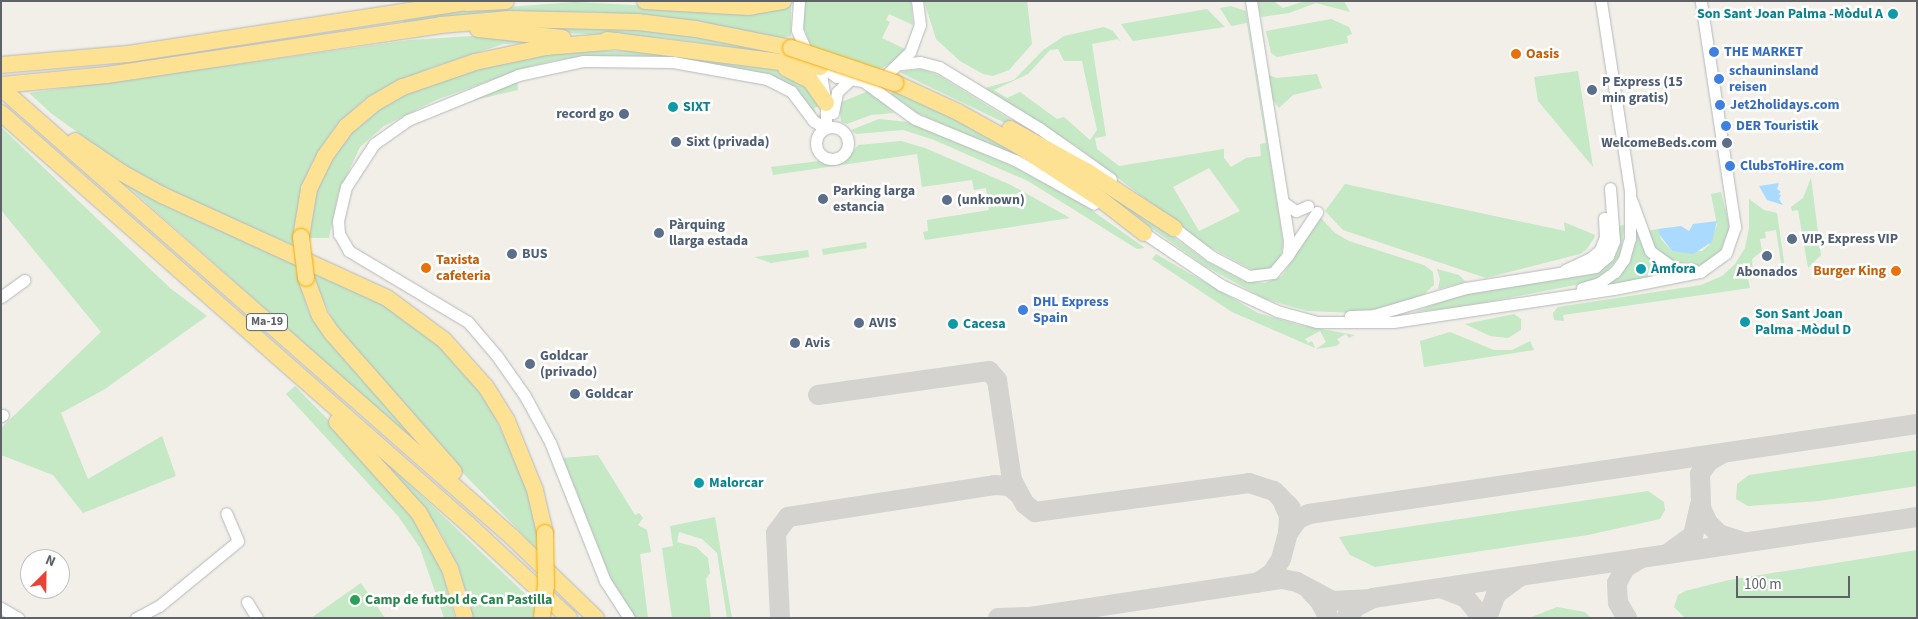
<!DOCTYPE html>
<meta charset="utf-8">
<style>
body{margin:0}
#map{position:relative;width:1918px;height:619px;overflow:hidden;background:#f1efe8;font-family:"Source Sans 3",sans-serif}
div>[style]{position:absolute}
.green>*{inset:0;background:#c5e8c5}
.water>*{inset:0;background:#aadaff}
.taxiway>*{height:20px;margin:-10px;padding:0 10px;transform-origin:10px;border-radius:10px;background:#d4d3d0}
.roads{filter:drop-shadow(0 0 1px #b5b8bc) drop-shadow(0 0 1px #b5b8bc)}
.minor>*{height:11px;margin:-5.5px;padding:0 5.5px;transform-origin:5.5px;border-radius:5.5px;background:#fff}
.minor>.ring{margin:-5.5px;padding:0;box-sizing:content-box;background:none;border:11px solid #fff;border-radius:50%}
.highway>*{height:16px;margin:-8px;padding:0 8px;transform-origin:8px;border-radius:8px;background:#fde293}
.bridges{filter:drop-shadow(0 0 1px #f9ab00) drop-shadow(0 0 1px #f9ab00)}
.highway-bridge>*{height:16px;margin:-8px;padding:0 8px;transform-origin:8px;border-radius:8px;background:#fde293}
.dots>*{width:14px;height:14px;translate:-50% -50%;box-sizing:border-box;border:2px solid #fff;border-radius:50%}
span{translate:-50% -50%;white-space:nowrap;text-align:center;line-height:1.15;-webkit-text-stroke:5px #fff;paint-order:stroke}
.shield-label span{padding:1px 4px;background:#fff;border:1px solid;border-radius:4px;-webkit-text-stroke-width:0}
.shield-label{font-size:12px;color:#5f6368;font-weight:700}
.culture-label{font-size:14px;color:#0d838f;font-weight:700}
.right{translate:-100% -50%;text-align:right}
.left{translate:0 -50%;text-align:left}
.shop-label{font-size:14px;color:#366cbe;font-weight:700}
.food-label{font-size:14px;color:#c56008;font-weight:700}
.service-label{font-size:14px;color:#4e5e75;font-weight:700}
.leisure-label{font-size:14px;color:#27864d;font-weight:700}
.frame{position:absolute;inset:0;border:2px solid #5f6368;pointer-events:none}
.north{position:absolute;left:20px;top:549px;width:50px;height:50px;box-sizing:border-box;background:#fff;border:1px solid #bfc1c3;border-radius:50%;rotate:23deg;font-size:14px;font-weight:700;line-height:20px;text-align:center;color:#5f6368}
.north::after{content:'';display:block;margin:auto;width:18px;height:22px;background:#ea4335;clip-path:polygon(50% 0,100% 100%,50% 72%,0 100%)}
.scale{position:absolute;left:1736px;top:576px;width:114px;height:22px;box-sizing:border-box;border:2px solid #5f6368;border-top:0;padding-left:6px;font-size:15px;line-height:18px;white-space:nowrap;color:#5f6368;-webkit-text-stroke:4px #fff;paint-order:stroke}
</style>
<div id="map">
<div class="green">
<i style="clip-path:polygon(805px 1px,911px 1px,913px 25px,889px 14px,886px 20px,890px 22px,882px 38px,905px 49px,893px 62px,877px 71px,814px 52px,803px 26px)"></i>
<i style="clip-path:polygon(924px 1px,1027px 1px,1032px 44px,1009px 70px,993px 76px,983px 74px,960px 61px,936px 39px)"></i>
<i style="clip-path:polygon(1258px 1px,1273px 1px,1283px 8px,1305px 1px,1344px 1px,1350px 12px,1316px 3px,1289px 13px,1261px 17px)"></i>
<i style="clip-path:polygon(575px 2px,748px 11px,791px 3px,791px 36px,783px 38px,595px 12px,524px 12px,404px 24px,403px 20px,457px 11px)"></i>
<i style="clip-path:polygon(evenodd,1231px 6px,1246px 11px,1283px 241px,1281px 256px,1271px 268px,1254px 271px,1206px 245px,1076px 146px,985px 88px,1014px 80px,1043px 50px,1064px 36px,1104px 27px,1113px 31px,1122px 43px,1118px 39px,1092px 44px,1106px 136px,1095px 138px,1097px 149px,1119px 166px,1224px 149px,1224px 158px,1231px 167px,1246px 158px,1261px 156px,1260px 144px,1266px 143px,1247px 23px,1231px 26px,1220px 8px,1231px 6px,1058px 49px,1064px 61px,1082px 61px,1097px 130px,1090px 140px,1064px 117px,1057px 119px,1020px 92px,1007px 98px,994px 90px,1028px 74px,1050px 50px,1058px 49px,1231px 6px,1209px 168px,1240px 211px,1199px 231px,1173px 187px,1209px 168px)"></i>
<i style="clip-path:polygon(1207px 9px,1225px 27px,1133px 41px,1121px 24px)"></i>
<i style="clip-path:polygon(1331px 19px,1349px 27px,1352px 34px,1347px 36px,1348px 43px,1277px 57px,1271px 53px,1266px 31px)"></i>
<i style="clip-path:polygon(547px 25px,670px 32px,785px 55px,665px 38px,547px 32px,509px 26px)"></i>
<i style="clip-path:polygon(471px 36px,549px 42px,503px 44px,431px 68px,388px 86px,363px 101px,335px 127px,313px 161px,302px 187px,295px 246px,161px 188px,127px 168px,52px 114px,29px 93px,410px 40px)"></i>
<i style="clip-path:polygon(581px 51px,632px 51px,767px 67px,802px 80px,820px 106px,814px 108px,816px 115px,822px 115px,820px 121px,789px 85px,767px 74px,575px 58px,557px 60px,528px 67px,436px 100px,384px 126px,360px 147px,338px 194px,329px 238px,306px 238px,315px 190px,344px 137px,386px 102px,441px 79px,535px 55px)"></i>
<i style="clip-path:polygon(921px 69px,938px 75px,1053px 146px,899px 72px)"></i>
<i style="clip-path:polygon(1578px 71px,1589px 140px,1593px 167px,1538px 101px,1534px 77px)"></i>
<i style="clip-path:polygon(1265px 74px,1277px 78px,1317px 74px,1322px 88px,1293px 95px,1279px 108px,1268px 93px)"></i>
<i style="clip-path:polygon(517px 81px,518px 90px,458px 104px)"></i>
<i style="clip-path:polygon(871px 90px,894px 113px,871px 115px,847px 124px,841px 122px,839px 103px)"></i>
<i style="clip-path:polygon(893px 91px,963px 123px,1035px 164px,917px 113px,891px 94px)"></i>
<i style="clip-path:polygon(879px 119px,908px 122px,1014px 167px,1080px 202px,1145px 248px,1137px 249px,1028px 181px,934px 140px,903px 130px,856px 134px,851px 130px)"></i>
<i style="clip-path:polygon(1px 127px,170px 288px,207px 316px,105px 389px,61px 413px,88px 479px,162px 436px,176px 476px,83px 513px,53px 475px,1px 455px,1px 428px,101px 332px,1px 210px)"></i>
<i style="clip-path:polygon(901px 141px,925px 148px,1011px 185px,1070px 218px,925px 240px,923px 232px,928px 231px,927px 220px,989px 210px,986px 188px,974px 190px,972px 180px,922px 187px,917px 154px,773px 175px,771px 167px,819px 161px,839px 163px,849px 157px,858px 145px)"></i>
<i style="clip-path:polygon(1043px 152px,1147px 218px,1208px 262px,1244px 281px,1265px 283px,1282px 276px,1320px 217px,1335px 233px,1349px 241px,1424px 265px,1433px 272px,1434px 285px,1424px 294px,1401px 304px,1355px 313px,1307px 311px,1265px 299px,1205px 266px)"></i>
<i style="clip-path:polygon(114px 174px,172px 209px,297px 263px,303px 295px,310px 315px,326px 339px,434px 459px)"></i>
<i style="clip-path:polygon(1811px 178px,1821px 255px,1808px 268px,1798px 210px,1792px 211px,1791px 207px,1803px 198px)"></i>
<i style="clip-path:polygon(1345px 184px,1565px 231px,1564px 222px,1595px 235px,1594px 238px,1587px 249px,1580px 254px,1486px 278px,1343px 230px,1325px 211px)"></i>
<i style="clip-path:polygon(1721px 192px,1730px 227px,1721px 250px,1704px 264px,1686px 268px,1659px 256px,1645px 231px,1658px 229px,1661px 239px,1672px 251px,1702px 251px,1709px 245px,1717px 225px,1711px 194px)"></i>
<i style="clip-path:polygon(1749px 199px,1764px 210px,1777px 213px,1786px 275px,1783px 276px,1776px 230px,1765px 232px,1766px 238px,1760px 239px,1762px 251px,1752px 259px,1753px 272px,1747px 273px,1750px 288px,1563px 315px,1564px 321px,1554px 320px,1553px 313px,1558px 307px,1701px 285px,1722px 276px,1735px 264px,1745px 248px,1749px 228px)"></i>
<i style="clip-path:polygon(1638px 223px,1647px 254px,1673px 275px,1604px 285px,1617px 273px,1632px 224px)"></i>
<i style="clip-path:polygon(1625px 225px,1620px 256px,1603px 276px,1586px 283px,1461px 307px,1414px 312px,1459px 295px,1589px 275px,1594px 273px,1618px 226px)"></i>
<i style="clip-path:polygon(866px 242px,867px 248px,823px 255px,822px 249px)"></i>
<i style="clip-path:polygon(808px 250px,809px 257px,771px 263px,754px 257px)"></i>
<i style="clip-path:polygon(1156px 254px,1258px 313px,1299px 325px,1355px 335px,1349px 338px,1346px 334px,1337px 339px,1340px 343px,1336px 346px,1316px 349px,1326px 342px,1320px 331px,1305px 339px,1308px 343px,1312px 341px,1315px 348px,1232px 312px,1152px 259px)"></i>
<i style="clip-path:polygon(313px 268px,399px 312px,437px 344px,485px 396px,525px 481px,536px 518px,538px 550px,415px 424px,339px 332px,317px 288px)"></i>
<i style="clip-path:polygon(1437px 269px,1459px 275px,1466px 282px,1438px 289px,1440px 279px)"></i>
<i style="clip-path:polygon(1514px 314px,1521px 319px,1521px 330px,1508px 338px,1490px 336px,1465px 324px)"></i>
<i style="clip-path:polygon(1450px 332px,1494px 350px,1512px 350px,1530px 341px,1534px 350px,1424px 367px,1420px 341px)"></i>
<i style="clip-path:polygon(295px 386px,350px 442px,413px 518px,442px 571px,455px 618px,444px 618px,420px 548px,398px 516px,286px 394px)"></i>
<i style="clip-path:polygon(1917px 450px,1917px 486px,1819px 501px,1748px 506px,1736px 499px,1737px 484px,1749px 475px)"></i>
<i style="clip-path:polygon(598px 455px,635px 515px,639px 513px,643px 518px,638px 525px,647px 530px,651px 552px,640px 554px,648px 618px,634px 618px,615px 590px,563px 458px)"></i>
<i style="clip-path:polygon(385px 461px,536px 604px,536px 618px,472px 618px,459px 568px,440px 531px)"></i>
<i style="clip-path:polygon(1648px 491px,1664px 502px,1665px 510px,1660px 519px,1588px 535px,1375px 567px,1350px 555px,1339px 537px)"></i>
<i style="clip-path:polygon(715px 517px,732px 618px,727px 618px,717px 553px,702px 539px,679px 532px,677px 542px,696px 547px,708px 558px,710px 573px,706px 579px,711px 618px,672px 618px,662px 548px,673px 546px,670px 526px)"></i>
<i style="clip-path:polygon(1917px 550px,1917px 618px,1685px 618px,1674px 607px,1678px 595px,1685px 591px,1729px 580px)"></i>
<i style="clip-path:polygon(361px 583px,385px 618px,311px 618px)"></i>
<i style="clip-path:polygon(1557px 607px,1585px 612px,1591px 618px,1529px 618px)"></i>
</div>
<div class="water">
<i style="clip-path:polygon(1779px 183px,1777px 189px,1781px 192px,1778px 194px,1781px 195px,1779px 199px,1783px 205px,1767px 200px,1759px 186px)"></i>
<i style="clip-path:polygon(1717px 221px,1712px 242px,1693px 254px,1672px 251px,1659px 234px,1658px 229px,1681px 226px,1689px 231px,1693px 224px)"></i>
</div>
<div class="taxiway">
<i style="left:818px;top:395px;width:173px;rotate:-8deg"></i>
<i style="left:989px;top:371px;width:12px;rotate:48deg"></i>
<i style="left:997px;top:380px;width:101px;rotate:81.5deg"></i>
<i style="left:1012px;top:480px;width:27px;rotate:62deg"></i>
<i style="left:1025px;top:504px;width:13px;rotate:39deg"></i>
<i style="left:1035px;top:512px;width:216px;rotate:-7.7deg"></i>
<i style="left:1249px;top:483px;width:26px;rotate:18deg"></i>
<i style="left:1274px;top:491px;width:24px;rotate:45deg"></i>
<i style="left:1723px;top:453px;width:16px;rotate:150deg"></i>
<i style="left:1709px;top:461px;width:16px;rotate:125deg"></i>
<i style="left:1700px;top:474px;width:34px;rotate:88deg"></i>
<i style="left:1701px;top:508px;width:17px;rotate:65deg"></i>
<i style="left:1708px;top:523px;width:16px;rotate:45deg"></i>
<i style="left:1719px;top:534px;width:25px;rotate:18deg"></i>
<i style="left:1282px;top:500px;width:17px;rotate:66deg"></i>
<i style="left:1289px;top:516px;width:17px;rotate:93deg"></i>
<i style="left:1288px;top:533px;width:17px;rotate:-54deg"></i>
<i style="left:1298px;top:519px;width:12px;rotate:-24deg"></i>
<i style="left:1309px;top:514px;width:615px;rotate:-8.42deg"></i>
<i style="left:1670px;top:552px;width:29px;rotate:-36deg"></i>
<i style="left:1693px;top:535px;width:31px;rotate:-77deg"></i>
<i style="left:1257px;top:583px;width:18px;rotate:-34deg"></i>
<i style="left:1272px;top:573px;width:17px;rotate:-57deg"></i>
<i style="left:1281px;top:559px;width:27px;rotate:-75deg"></i>
<i style="left:1443px;top:589px;width:25px;rotate:21deg"></i>
<i style="left:1466px;top:598px;width:26px;rotate:51deg"></i>
<i style="left:1311px;top:592px;width:11px;rotate:45deg"></i>
<i style="left:1319px;top:600px;width:21px;rotate:61deg"></i>
<i style="left:780px;top:618px;width:85px;rotate:-92.7deg"></i>
<i style="left:776px;top:533px;width:20px;rotate:-53deg"></i>
<i style="left:788px;top:517px;width:209px;rotate:-8.8deg"></i>
<i style="left:995px;top:485px;width:14px;rotate:4deg"></i>
<i style="left:1009px;top:486px;width:13px;rotate:39deg"></i>
<i style="left:998px;top:618px;width:32px;rotate:-2deg"></i>
<i style="left:1030px;top:617px;width:255px;rotate:-8.6deg"></i>
<i style="left:1282px;top:579px;width:15px;rotate:11deg"></i>
<i style="left:1297px;top:582px;width:40px;rotate:28deg"></i>
<i style="left:1332px;top:601px;width:35px;rotate:-3deg"></i>
<i style="left:1346px;top:618px;width:15px;rotate:-48deg"></i>
<i style="left:1356px;top:607px;width:19px;rotate:-28deg"></i>
<i style="left:1373px;top:598px;width:550px;rotate:-8.47deg"></i>
<i style="left:1487px;top:618px;width:26px;rotate:-69deg"></i>
<i style="left:1496px;top:594px;width:29px;rotate:-36deg"></i>
<i style="left:1627px;top:618px;width:17px;rotate:-121deg"></i>
<i style="left:1618px;top:603px;width:20px;rotate:-93deg"></i>
<i style="left:1617px;top:583px;width:17px;rotate:-62deg"></i>
<i style="left:1625px;top:568px;width:19px;rotate:-32deg"></i>
</div>
<div class="roads">
<div class="minor">
<i style="left:799px;top:1px;width:29px;rotate:94deg"></i>
<i style="left:797px;top:30px;width:30px;rotate:66deg"></i>
<i style="left:809px;top:57px;width:34px;rotate:36deg"></i>
<i style="left:837px;top:77px;width:26px;rotate:9deg"></i>
<i style="left:863px;top:81px;width:23px;rotate:-13deg"></i>
<i style="left:885px;top:76px;width:35px;rotate:-44deg"></i>
<i style="left:910px;top:52px;width:29px;rotate:-70deg"></i>
<i style="left:920px;top:25px;width:24px;rotate:-97deg"></i>
<i style="left:901px;top:64px;width:19px;rotate:-6deg"></i>
<i style="left:920px;top:62px;width:20px;rotate:15deg"></i>
<i style="left:939px;top:67px;width:117px;rotate:31.4deg"></i>
<i style="left:1039px;top:128px;width:88px;rotate:35.3deg"></i>
<i style="left:820px;top:67px;width:36px;rotate:81deg"></i>
<i style="left:826px;top:103px;width:24px;rotate:90deg"></i>
<i style="left:863px;top:81px;width:64px;rotate:36.2deg"></i>
<i style="left:915px;top:119px;width:108px;rotate:22.3deg"></i>
<i style="left:1015px;top:160px;width:90px;rotate:29.1deg"></i>
<i style="left:833px;top:113px;width:21px;rotate:-79deg"></i>
<i style="left:837px;top:92px;width:18px;rotate:-43deg"></i>
<i class="ring" style="left:816px;top:127px;width:21px;height:21px"></i>
<i style="left:1631px;top:199px;width:55px;rotate:69.9deg"></i>
<i style="left:1650px;top:251px;width:29px;rotate:36deg"></i>
<i style="left:1673px;top:268px;width:21px;rotate:5deg"></i>
<i style="left:1283px;top:202px;width:16px;rotate:35deg"></i>
<i style="left:1296px;top:211px;width:13px;rotate:-23deg"></i>
<i style="left:1169px;top:224px;width:53px;rotate:37.3deg"></i>
<i style="left:1211px;top:256px;width:43px;rotate:27.8deg"></i>
<i style="left:1249px;top:276px;width:24px;rotate:-7deg"></i>
<i style="left:1273px;top:273px;width:23px;rotate:-50deg"></i>
<i style="left:1288px;top:255px;width:14px;rotate:-86deg"></i>
<i style="left:1289px;top:241px;width:243px;rotate:-99deg"></i>
<i style="left:1138px;top:229px;width:100px;rotate:34deg"></i>
<i style="left:1221px;top:285px;width:62px;rotate:24.9deg"></i>
<i style="left:1277px;top:311px;width:41px;rotate:15.4deg"></i>
<i style="left:1317px;top:322px;width:76px"></i>
<i style="left:1393px;top:322px;width:223px;rotate:-8.5deg"></i>
<i style="left:1614px;top:289px;width:88px;rotate:-11.2deg"></i>
<i style="left:1700px;top:272px;width:32px;rotate:-36deg"></i>
<i style="left:1726px;top:253px;width:28px;rotate:-71deg"></i>
<i style="left:1735px;top:227px;width:229px;rotate:-98.6deg"></i>
<i style="left:1288px;top:255px;width:52px;rotate:-56deg"></i>
<i style="left:1565px;top:270px;width:26px;rotate:-25deg"></i>
<i style="left:1589px;top:259px;width:14px;rotate:-39deg"></i>
<i style="left:1600px;top:250px;width:14px;rotate:-69deg"></i>
<i style="left:1605px;top:237px;width:19px;rotate:-93deg"></i>
<i style="left:1582px;top:288px;width:18px;rotate:-16deg"></i>
<i style="left:1599px;top:283px;width:19px;rotate:-35deg"></i>
<i style="left:1615px;top:272px;width:16px;rotate:-55deg"></i>
<i style="left:1624px;top:259px;width:22px;rotate:-74deg"></i>
<i style="left:1630px;top:238px;width:47px;rotate:-90deg"></i>
<i style="left:1630px;top:191px;width:192px;rotate:-98.7deg"></i>
<i style="left:1px;top:297px;width:29px;rotate:-36deg"></i>
<i style="left:1350px;top:316px;width:24px;rotate:-2deg"></i>
<i style="left:1374px;top:315px;width:96px;rotate:-16.4deg"></i>
<i style="left:1466px;top:288px;width:131px;rotate:-9.2deg"></i>
<i style="left:1595px;top:267px;width:17px;rotate:-40deg"></i>
<i style="left:1608px;top:256px;width:16px;rotate:-68deg"></i>
<i style="left:1614px;top:241px;width:53px;rotate:-94.3deg"></i>
<i style="left:1px;top:416px;width:2px;rotate:-27deg"></i>
<i style="left:247px;top:602px;width:19px;rotate:58deg"></i>
<i style="left:1px;top:608px;width:20px;rotate:30deg"></i>
<i style="left:136px;top:618px;width:26px;rotate:-28deg"></i>
<i style="left:159px;top:606px;width:102px;rotate:-39.4deg"></i>
<i style="left:238px;top:541px;width:30px;rotate:-113deg"></i>
<i style="left:629px;top:618px;width:44px;rotate:-123deg"></i>
<i style="left:605px;top:581px;width:149px;rotate:-111.6deg"></i>
<i style="left:550px;top:442px;width:52px;rotate:-118.5deg"></i>
<i style="left:525px;top:396px;width:49px;rotate:-125deg"></i>
<i style="left:497px;top:356px;width:45px;rotate:-130.5deg"></i>
<i style="left:468px;top:322px;width:139px;rotate:-149.2deg"></i>
<i style="left:349px;top:251px;width:20px;rotate:-120deg"></i>
<i style="left:339px;top:234px;width:13px;rotate:-94deg"></i>
<i style="left:338px;top:221px;width:35px;rotate:-77deg"></i>
<i style="left:346px;top:187px;width:51px;rotate:-56.9deg"></i>
<i style="left:374px;top:144px;width:42px;rotate:-35.2deg"></i>
<i style="left:408px;top:120px;width:119px;rotate:-22.2deg"></i>
<i style="left:518px;top:75px;width:66px;rotate:-12.2deg"></i>
<i style="left:583px;top:61px;width:90px;rotate:0.6deg"></i>
<i style="left:673px;top:62px;width:96px;rotate:10.3deg"></i>
<i style="left:767px;top:79px;width:27px;rotate:27deg"></i>
<i style="left:791px;top:91px;width:38px;rotate:53deg"></i>
<i style="left:814px;top:121px;width:12px;rotate:35deg"></i>
</div>
<div class="highway">
<i style="left:645px;top:1px;width:103px;rotate:3.3deg"></i>
<i style="left:748px;top:7px;width:36px;rotate:-10deg"></i>
<i style="left:467px;top:3px;width:39px;rotate:-3deg"></i>
<i style="left:478px;top:29px;width:85px;rotate:6deg"></i>
<i style="left:607px;top:40px;width:215px;rotate:7.2deg"></i>
<i style="left:1px;top:65px;width:127px;rotate:-5deg"></i>
<i style="left:128px;top:54px;width:349px;rotate:-8.7deg"></i>
<i style="left:786px;top:68px;width:27px;rotate:27deg"></i>
<i style="left:810px;top:80px;width:28px;rotate:55deg"></i>
<i style="left:895px;top:83px;width:69px;rotate:24.7deg"></i>
<i style="left:958px;top:112px;width:70px;rotate:29.1deg"></i>
<i style="left:1019px;top:146px;width:95px;rotate:33deg"></i>
<i style="left:1099px;top:198px;width:57px;rotate:37.9deg"></i>
<i style="left:1px;top:85px;width:106px;rotate:-5.4deg"></i>
<i style="left:107px;top:75px;width:338px;rotate:-8.5deg"></i>
<i style="left:441px;top:25px;width:68px;rotate:-5deg"></i>
<i style="left:509px;top:19px;width:129px;rotate:1.3deg"></i>
<i style="left:638px;top:22px;width:58px;rotate:6.9deg"></i>
<i style="left:696px;top:29px;width:97px;rotate:11.3deg"></i>
<i style="left:1px;top:88px;width:680px;rotate:41.3deg"></i>
<i style="left:512px;top:537px;width:117px;rotate:44deg"></i>
<i style="left:1px;top:113px;width:622px;rotate:41.35deg"></i>
<i style="left:468px;top:524px;width:138px;rotate:42.9deg"></i>
<i style="left:1010px;top:129px;width:89px;rotate:28.9deg"></i>
<i style="left:1088px;top:172px;width:103px;rotate:33.1deg"></i>
<i style="left:75px;top:141px;width:57px;rotate:34.2deg"></i>
<i style="left:122px;top:173px;width:46px;rotate:28.8deg"></i>
<i style="left:162px;top:195px;width:247px;rotate:24.6deg"></i>
<i style="left:387px;top:298px;width:71px;rotate:36.4deg"></i>
<i style="left:444px;top:340px;width:63px;rotate:48.2deg"></i>
<i style="left:486px;top:387px;width:40px;rotate:58deg"></i>
<i style="left:507px;top:421px;width:74px;rotate:67.9deg"></i>
<i style="left:535px;top:490px;width:44px;rotate:76.9deg"></i>
<i style="left:301px;top:237px;width:49px;rotate:-80.5deg"></i>
<i style="left:309px;top:189px;width:37px;rotate:-64deg"></i>
<i style="left:325px;top:156px;width:36px;rotate:-54deg"></i>
<i style="left:346px;top:127px;width:35px;rotate:-40deg"></i>
<i style="left:373px;top:104px;width:34px;rotate:-30deg"></i>
<i style="left:403px;top:87px;width:76px;rotate:-19.1deg"></i>
<i style="left:475px;top:62px;width:73px;rotate:-11.9deg"></i>
<i style="left:546px;top:47px;width:72px;rotate:-4.8deg"></i>
<i style="left:306px;top:278px;width:40px;rotate:69.8deg"></i>
<i style="left:320px;top:316px;width:19px;rotate:55deg"></i>
<i style="left:331px;top:332px;width:186px;rotate:48.7deg"></i>
<i style="left:337px;top:422px;width:122px;rotate:48deg"></i>
<i style="left:419px;top:513px;width:64px;rotate:61deg"></i>
<i style="left:450px;top:569px;width:51px;rotate:73deg"></i>
</div>
</div>
<div class="bridges">
<div class="highway-bridge">
<i style="left:791px;top:48px;width:110px;rotate:18.6deg"></i>
<i style="left:301px;top:237px;width:41px;rotate:83deg"></i>
<i style="left:542px;top:617px;width:31px;rotate:-83deg"></i>
<i style="left:546px;top:586px;width:53px;rotate:-91.1deg"></i>
</div>
</div>
<div class="dots">
<i style="left:1893px;top:14px;background:#0f9aa8"></i>
<i style="left:1714px;top:52px;background:#3f7fe0"></i>
<i style="left:1516px;top:54px;background:#e8710a"></i>
<i style="left:1719px;top:79px;background:#3f7fe0"></i>
<i style="left:1592px;top:90px;background:#5c6f8a"></i>
<i style="left:1720px;top:105px;background:#3f7fe0"></i>
<i style="left:673px;top:107px;background:#0f9aa8"></i>
<i style="left:624px;top:114px;background:#5c6f8a"></i>
<i style="left:1726px;top:126px;background:#3f7fe0"></i>
<i style="left:676px;top:142px;background:#5c6f8a"></i>
<i style="left:1727px;top:143px;background:#5c6f8a"></i>
<i style="left:1730px;top:166px;background:#3f7fe0"></i>
<i style="left:823px;top:199px;background:#5c6f8a"></i>
<i style="left:947px;top:200px;background:#5c6f8a"></i>
<i style="left:659px;top:233px;background:#5c6f8a"></i>
<i style="left:1792px;top:239px;background:#5c6f8a"></i>
<i style="left:512px;top:254px;background:#5c6f8a"></i>
<i style="left:1767px;top:256px;background:#5c6f8a"></i>
<i style="left:426px;top:268px;background:#e8710a"></i>
<i style="left:1641px;top:269px;background:#0f9aa8"></i>
<i style="left:1896px;top:271px;background:#e8710a"></i>
<i style="left:1023px;top:310px;background:#3f7fe0"></i>
<i style="left:1745px;top:322px;background:#0f9aa8"></i>
<i style="left:859px;top:323px;background:#5c6f8a"></i>
<i style="left:953px;top:324px;background:#0f9aa8"></i>
<i style="left:795px;top:343px;background:#5c6f8a"></i>
<i style="left:530px;top:364px;background:#5c6f8a"></i>
<i style="left:575px;top:394px;background:#5c6f8a"></i>
<i style="left:699px;top:483px;background:#0f9aa8"></i>
<i style="left:355px;top:600px;background:#2e9e5b"></i>
</div>
<div class="shield-label">
<span style="left:267px;top:322px">Ma-19</span>
</div>
<div class="culture-label">
<span class="right" style="left:1883px;top:14px">Son Sant Joan Palma -Mòdul A</span>
<span class="left" style="left:683px;top:107px">SIXT</span>
<span class="left" style="left:1651px;top:269px">Àmfora</span>
<span class="left" style="left:1755px;top:322px">Son Sant Joan<br>Palma -Mòdul D</span>
<span class="left" style="left:963px;top:324px">Cacesa</span>
<span class="left" style="left:709px;top:483px">Malorcar</span>
</div>
<div class="shop-label">
<span class="left" style="left:1724px;top:52px">THE MARKET</span>
<span class="left" style="left:1729px;top:79px">schauninsland<br>reisen</span>
<span class="left" style="left:1730px;top:105px">Jet2holidays.com</span>
<span class="left" style="left:1736px;top:126px">DER Touristik</span>
<span class="left" style="left:1740px;top:166px">ClubsToHire.com</span>
<span class="left" style="left:1033px;top:310px">DHL Express<br>Spain</span>
</div>
<div class="food-label">
<span class="left" style="left:1526px;top:54px">Oasis</span>
<span class="left" style="left:436px;top:268px">Taxista<br>cafeteria</span>
<span class="right" style="left:1886px;top:271px">Burger King</span>
</div>
<div class="service-label">
<span class="left" style="left:1602px;top:90px">P Express (15<br>min gratis)</span>
<span class="right" style="left:614px;top:114px">record go</span>
<span class="left" style="left:686px;top:142px">Sixt (privada)</span>
<span class="right" style="left:1717px;top:143px">WelcomeBeds.com</span>
<span class="left" style="left:833px;top:199px">Parking larga<br>estancia</span>
<span class="left" style="left:957px;top:200px">(unknown)</span>
<span class="left" style="left:669px;top:233px">Pàrquing<br>llarga estada</span>
<span class="left" style="left:1802px;top:239px">VIP, Express VIP</span>
<span class="left" style="left:522px;top:254px">BUS</span>
<span style="left:1767px;top:272px">Abonados</span>
<span class="left" style="left:869px;top:323px">AVIS</span>
<span class="left" style="left:805px;top:343px">Avis</span>
<span class="left" style="left:540px;top:364px">Goldcar<br>(privado)</span>
<span class="left" style="left:585px;top:394px">Goldcar</span>
</div>
<div class="leisure-label">
<span class="left" style="left:365px;top:600px">Camp de futbol de Can Pastilla</span>
</div>
<div class="frame"></div>
<div class="north">N</div>
<div class="scale">100 m</div>
</div>
